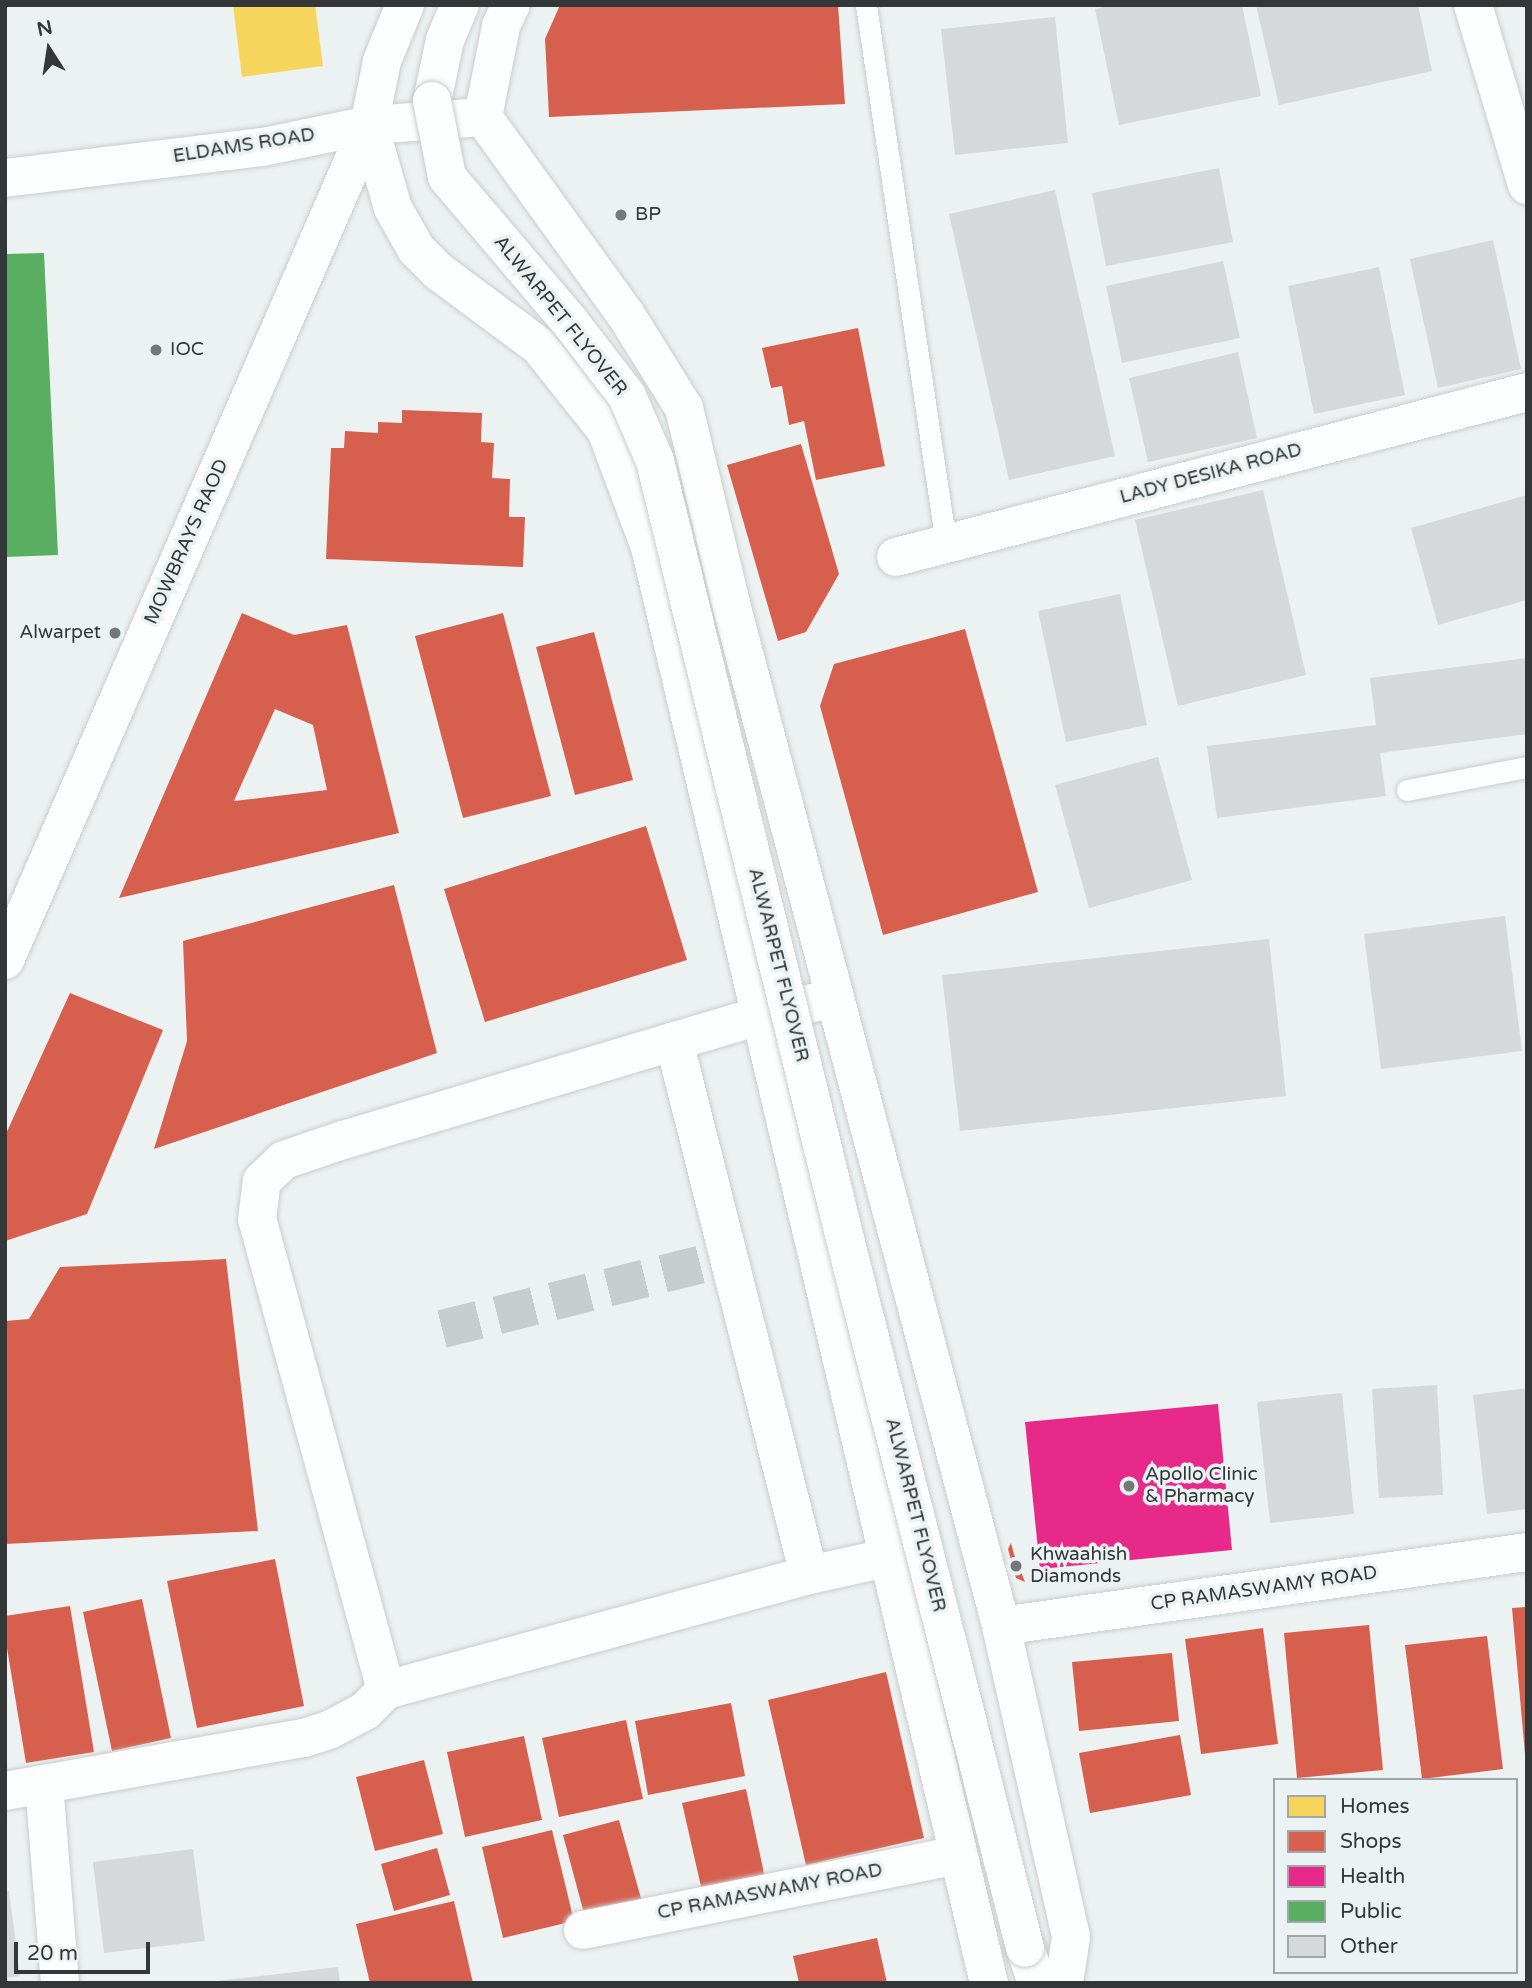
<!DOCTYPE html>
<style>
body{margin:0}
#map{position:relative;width:1532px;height:1988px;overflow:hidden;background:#ecf1f1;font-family:"Varela Round",sans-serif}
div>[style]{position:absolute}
.homes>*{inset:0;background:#f6d55c}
.shops>*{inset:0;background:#d6604d}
.health>*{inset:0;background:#e7298a}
.public>*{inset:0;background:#5aae61}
.building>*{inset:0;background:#d5d9d9}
.street-tunnel>*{height:38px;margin-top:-19px;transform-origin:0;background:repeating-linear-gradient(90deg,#c7cccc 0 38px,transparent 0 57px)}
.roads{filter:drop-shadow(0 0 2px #c9cccc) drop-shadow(0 0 2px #c9cccc)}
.lane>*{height:21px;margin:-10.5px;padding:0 10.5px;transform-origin:10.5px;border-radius:10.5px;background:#fcfdfd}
.street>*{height:38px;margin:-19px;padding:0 19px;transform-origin:19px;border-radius:19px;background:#fcfdfd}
.secondary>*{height:38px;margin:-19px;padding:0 19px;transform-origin:19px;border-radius:19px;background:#fcfdfd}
.bridges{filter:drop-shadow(0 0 2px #c9cccc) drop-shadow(0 0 2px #c9cccc)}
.secondary-bridge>*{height:38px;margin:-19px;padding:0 19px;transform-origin:19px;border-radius:19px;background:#fcfdfd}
.dots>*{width:19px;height:19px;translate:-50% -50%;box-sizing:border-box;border:4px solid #eaf2f3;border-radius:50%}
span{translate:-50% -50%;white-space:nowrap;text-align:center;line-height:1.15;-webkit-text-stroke:7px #eaf2f3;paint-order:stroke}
.street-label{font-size:19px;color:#343737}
.poi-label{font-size:19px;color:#343737}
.left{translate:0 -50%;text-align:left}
.right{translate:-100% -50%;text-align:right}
.frame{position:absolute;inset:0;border:7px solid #343737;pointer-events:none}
.legend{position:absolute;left:1273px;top:1778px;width:245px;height:196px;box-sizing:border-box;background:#eaf2f3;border:2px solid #a1a7a8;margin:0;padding:9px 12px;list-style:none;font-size:21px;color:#343737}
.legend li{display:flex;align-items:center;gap:14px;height:35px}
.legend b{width:35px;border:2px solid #a1a7a8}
.north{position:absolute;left:14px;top:14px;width:70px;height:70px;-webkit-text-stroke:5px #eaf2f3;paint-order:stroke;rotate:348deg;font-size:19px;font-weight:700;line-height:28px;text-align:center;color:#343737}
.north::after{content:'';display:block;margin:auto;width:24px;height:32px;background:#343737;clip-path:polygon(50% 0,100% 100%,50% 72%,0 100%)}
.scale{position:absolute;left:14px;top:1942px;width:136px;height:32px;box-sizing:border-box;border:4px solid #343737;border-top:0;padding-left:9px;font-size:21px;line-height:24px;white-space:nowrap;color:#343737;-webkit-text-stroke:5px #eaf2f3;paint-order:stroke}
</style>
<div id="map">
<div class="homes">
<i style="clip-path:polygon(233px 5px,315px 5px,323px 66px,242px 77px)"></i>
</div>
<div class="shops">
<i style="clip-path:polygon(560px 5px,838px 5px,845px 104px,549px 117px,545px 39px)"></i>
<i style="clip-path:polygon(858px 328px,885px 466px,816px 480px,804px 421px,789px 425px,782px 386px,771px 388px,762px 348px)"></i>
<i style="clip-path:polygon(402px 410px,482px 413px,481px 442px,494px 443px,492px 478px,510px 479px,509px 517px,525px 517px,523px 567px,326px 559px,331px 448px,344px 448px,345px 431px,378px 433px,378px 422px,402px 423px)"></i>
<i style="clip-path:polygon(801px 444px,839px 574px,806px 632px,778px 641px,727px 465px)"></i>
<i style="clip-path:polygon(evenodd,242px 613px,294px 635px,347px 625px,399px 833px,119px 898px,242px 613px,275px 709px,313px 725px,327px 790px,234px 801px,275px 709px)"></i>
<i style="clip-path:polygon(503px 613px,551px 796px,463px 818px,415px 636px)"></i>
<i style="clip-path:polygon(965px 629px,1038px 892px,883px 935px,820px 706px,834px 664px)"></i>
<i style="clip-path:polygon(594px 632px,633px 780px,575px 795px,536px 647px)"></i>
<i style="clip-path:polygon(646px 826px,687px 960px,485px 1022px,444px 889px)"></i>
<i style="clip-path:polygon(394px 885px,437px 1053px,154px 1149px,187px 1041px,183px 941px)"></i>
<i style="clip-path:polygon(70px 993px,163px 1030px,87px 1214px,5px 1241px,5px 1136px)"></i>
<i style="clip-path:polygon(226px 1259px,258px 1531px,5px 1544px,5px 1321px,29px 1319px,60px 1267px)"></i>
<i style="clip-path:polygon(1011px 1543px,1014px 1554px,1025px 1582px,1016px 1578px,1008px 1549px)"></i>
<i style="clip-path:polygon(275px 1559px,304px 1706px,197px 1728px,167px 1581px)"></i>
<i style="clip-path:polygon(142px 1599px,171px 1738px,112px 1751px,83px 1612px)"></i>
<i style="clip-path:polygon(70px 1606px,94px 1752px,26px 1763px,5px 1636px,5px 1616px)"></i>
<i style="clip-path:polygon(1527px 1607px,1527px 1754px,1525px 1754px,1512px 1608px)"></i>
<i style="clip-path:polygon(1369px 1625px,1383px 1770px,1297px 1778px,1284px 1633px)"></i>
<i style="clip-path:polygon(1263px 1628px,1278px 1744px,1201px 1754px,1185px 1639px)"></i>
<i style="clip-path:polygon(1487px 1636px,1503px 1769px,1422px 1779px,1405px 1645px)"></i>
<i style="clip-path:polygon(1172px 1653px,1179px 1721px,1079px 1731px,1072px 1662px)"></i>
<i style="clip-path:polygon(886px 1672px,924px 1838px,806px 1865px,768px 1700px)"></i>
<i style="clip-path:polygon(731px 1703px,745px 1776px,648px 1795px,635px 1721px)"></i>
<i style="clip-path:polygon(626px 1720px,643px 1799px,559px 1817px,542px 1738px)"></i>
<i style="clip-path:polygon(1180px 1735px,1191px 1795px,1090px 1813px,1079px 1753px)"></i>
<i style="clip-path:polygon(524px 1736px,542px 1820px,465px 1837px,447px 1752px)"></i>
<i style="clip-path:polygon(424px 1760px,443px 1834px,375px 1851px,356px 1777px)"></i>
<i style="clip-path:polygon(746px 1789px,765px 1878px,702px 1891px,682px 1803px)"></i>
<i style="clip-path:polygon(619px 1820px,642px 1902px,585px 1917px,563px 1835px)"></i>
<i style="clip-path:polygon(552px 1830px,574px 1921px,503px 1938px,482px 1847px)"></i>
<i style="clip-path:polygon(437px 1848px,450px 1895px,394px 1911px,381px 1864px)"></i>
<i style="clip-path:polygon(454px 1901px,473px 1983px,370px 1983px,356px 1924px)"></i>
<i style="clip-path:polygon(877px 1938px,887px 1983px,799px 1983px,793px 1956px)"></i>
</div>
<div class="health">
<i style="clip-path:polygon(1218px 1404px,1232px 1550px,1040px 1569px,1025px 1422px)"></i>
</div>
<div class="public">
<i style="clip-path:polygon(44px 253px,58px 555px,5px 557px,5px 254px)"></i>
</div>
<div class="building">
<i style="clip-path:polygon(1113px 5px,1242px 5px,1261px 96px,1119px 125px,1095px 9px)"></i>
<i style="clip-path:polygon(1256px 5px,1418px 5px,1432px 71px,1279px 105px)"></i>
<i style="clip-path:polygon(1055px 17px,1068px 143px,955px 155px,941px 29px)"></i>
<i style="clip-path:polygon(1219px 168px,1233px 242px,1106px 266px,1092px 193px)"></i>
<i style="clip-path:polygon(1055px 190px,1115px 456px,1009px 480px,949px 214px)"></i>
<i style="clip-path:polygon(1493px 240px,1521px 369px,1438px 388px,1410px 259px)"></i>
<i style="clip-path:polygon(1223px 261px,1240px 338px,1122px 363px,1106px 286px)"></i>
<i style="clip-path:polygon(1379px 267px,1405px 395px,1314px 414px,1288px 286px)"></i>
<i style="clip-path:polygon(1238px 352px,1257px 438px,1148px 462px,1129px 378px)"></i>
<i style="clip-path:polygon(1263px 490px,1306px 675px,1178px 706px,1135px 520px)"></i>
<i style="clip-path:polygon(1527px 495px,1527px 600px,1438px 625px,1411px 528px)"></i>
<i style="clip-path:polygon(1120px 594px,1147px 725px,1066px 742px,1038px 611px)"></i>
<i style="clip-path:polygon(1527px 658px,1527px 734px,1380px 753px,1386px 796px,1217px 818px,1207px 746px,1376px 725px,1370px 678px)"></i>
<i style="clip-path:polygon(1158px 757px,1192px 880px,1089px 908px,1055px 785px)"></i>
<i style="clip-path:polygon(1505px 916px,1522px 1051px,1381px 1069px,1364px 934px)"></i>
<i style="clip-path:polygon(1269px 939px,1286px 1096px,960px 1131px,942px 975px)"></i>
<i style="clip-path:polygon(1437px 1385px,1443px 1495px,1379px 1498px,1372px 1389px)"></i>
<i style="clip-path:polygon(1527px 1388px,1527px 1509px,1487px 1514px,1473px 1395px)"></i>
<i style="clip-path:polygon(1342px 1393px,1354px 1514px,1270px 1523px,1257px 1402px)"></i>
<i style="clip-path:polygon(193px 1849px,205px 1941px,104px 1953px,93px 1862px)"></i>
<i style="clip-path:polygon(9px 1891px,20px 1976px,5px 1978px,5px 1892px)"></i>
<i style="clip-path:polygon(338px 1967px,340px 1983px,218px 1983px,218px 1981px)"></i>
</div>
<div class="street-tunnel">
<i style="left:442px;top:1329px;width:268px;rotate:-14deg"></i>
</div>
<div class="roads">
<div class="lane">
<i style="left:866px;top:5px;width:545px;rotate:81.56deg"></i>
<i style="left:1407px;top:790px;width:122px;rotate:-10.9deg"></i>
</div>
<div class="street">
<i style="left:896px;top:557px;width:652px;rotate:-14.65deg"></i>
<i style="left:674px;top:1041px;width:551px;rotate:75.81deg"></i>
<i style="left:1001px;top:1626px;width:531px;rotate:-8.01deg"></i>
<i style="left:386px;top:1690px;width:487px;rotate:-105.3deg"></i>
<i style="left:257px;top:1220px;width:39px;rotate:-83deg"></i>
<i style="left:262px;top:1181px;width:30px;rotate:-44deg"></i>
<i style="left:284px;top:1160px;width:62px;rotate:-18.7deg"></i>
<i style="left:343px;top:1140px;width:423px;rotate:-16.6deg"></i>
<i style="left:748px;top:1019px;width:88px;rotate:-13.9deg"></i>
<i style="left:44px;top:1784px;width:200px;rotate:85.4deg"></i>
<i style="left:5px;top:1791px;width:304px;rotate:-10.1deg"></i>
<i style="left:304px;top:1738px;width:28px;rotate:-18deg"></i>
<i style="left:331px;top:1729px;width:38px;rotate:-28deg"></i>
<i style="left:365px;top:1711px;width:30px;rotate:-45deg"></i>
<i style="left:386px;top:1690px;width:438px;rotate:-15.2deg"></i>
<i style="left:809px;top:1575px;width:84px;rotate:-12.4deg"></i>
<i style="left:583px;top:1930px;width:381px;rotate:-11.3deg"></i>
</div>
<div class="secondary">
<i style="left:1473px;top:5px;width:188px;rotate:73.3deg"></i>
<i style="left:432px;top:101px;width:62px;rotate:-78deg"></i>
<i style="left:445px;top:40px;width:38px;rotate:-67deg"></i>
<i style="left:483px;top:117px;width:244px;rotate:54.2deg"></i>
<i style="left:626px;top:315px;width:110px;rotate:58.1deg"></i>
<i style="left:684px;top:408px;width:197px;rotate:76.5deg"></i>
<i style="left:730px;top:600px;width:1061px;rotate:75.2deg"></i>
<i style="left:1001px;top:1626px;width:319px;rotate:77.3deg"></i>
<i style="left:1071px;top:1937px;width:47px;rotate:98.7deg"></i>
<i style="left:483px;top:117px;width:93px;rotate:-78.8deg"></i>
<i style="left:501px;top:26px;width:23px;rotate:-65deg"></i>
<i style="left:369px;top:125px;width:86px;rotate:73.9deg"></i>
<i style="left:393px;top:208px;width:47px;rotate:60.7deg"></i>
<i style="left:416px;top:249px;width:31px;rotate:45deg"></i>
<i style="left:438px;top:271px;width:126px;rotate:36.6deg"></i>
<i style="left:539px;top:346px;width:107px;rotate:51.4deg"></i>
<i style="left:606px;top:430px;width:125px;rotate:69.4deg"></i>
<i style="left:650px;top:547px;width:1475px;rotate:76.72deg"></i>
<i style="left:5px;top:178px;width:260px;rotate:-6.9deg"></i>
<i style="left:263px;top:147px;width:108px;rotate:-11.7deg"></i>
<i style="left:369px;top:125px;width:101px;rotate:-4deg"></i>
<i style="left:5px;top:960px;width:911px;rotate:-66.45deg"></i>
<i style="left:369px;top:125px;width:65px;rotate:-78.5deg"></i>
<i style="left:382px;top:61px;width:61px;rotate:-67.7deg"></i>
<i style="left:1025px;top:1948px;width:37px;rotate:71deg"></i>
</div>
</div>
<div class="bridges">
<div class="secondary-bridge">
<i style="left:432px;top:101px;width:77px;rotate:78.8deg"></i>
<i style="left:447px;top:177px;width:190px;rotate:49.7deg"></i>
<i style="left:570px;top:322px;width:93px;rotate:52.4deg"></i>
<i style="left:627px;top:396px;width:71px;rotate:66.7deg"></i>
<i style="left:655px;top:461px;width:805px;rotate:76.27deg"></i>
<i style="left:846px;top:1243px;width:727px;rotate:75.75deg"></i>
</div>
</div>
<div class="dots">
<i style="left:621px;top:215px;background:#747878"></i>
<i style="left:156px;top:350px;background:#747878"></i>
<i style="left:115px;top:633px;background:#747878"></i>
<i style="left:1129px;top:1486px;background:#747878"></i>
<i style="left:1016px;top:1566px;background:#747878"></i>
</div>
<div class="street-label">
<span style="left:244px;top:146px;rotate:-9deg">ELDAMS ROAD</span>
<span style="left:560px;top:316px;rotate:51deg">ALWARPET FLYOVER</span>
<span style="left:1211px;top:474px;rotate:-15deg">LADY DESIKA ROAD</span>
<span style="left:187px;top:542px;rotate:-66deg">MOWBRAYS RAOD</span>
<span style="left:778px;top:965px;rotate:76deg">ALWARPET FLYOVER</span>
<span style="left:915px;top:1515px;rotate:76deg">ALWARPET FLYOVER</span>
<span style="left:1264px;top:1589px;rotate:-8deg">CP RAMASWAMY ROAD</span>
<span style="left:770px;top:1892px;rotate:-11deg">CP RAMASWAMY ROAD</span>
</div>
<div class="poi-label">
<span class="left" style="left:635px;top:215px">BP</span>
<span class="left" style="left:170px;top:350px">IOC</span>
<span class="right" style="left:101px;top:633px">Alwarpet</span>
<span class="left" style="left:1145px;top:1486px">Apollo Clinic<br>&amp; Pharmacy</span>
<span class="left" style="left:1030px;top:1566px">Khwaahish<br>Diamonds</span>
</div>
<div class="frame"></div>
<ul class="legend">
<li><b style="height:19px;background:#f6d55c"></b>Homes</li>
<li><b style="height:19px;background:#d6604d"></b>Shops</li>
<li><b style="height:19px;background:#e7298a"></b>Health</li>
<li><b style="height:19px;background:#5aae61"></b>Public</li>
<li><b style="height:19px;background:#d5d9d9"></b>Other</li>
</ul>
<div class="north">N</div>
<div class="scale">20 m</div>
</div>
